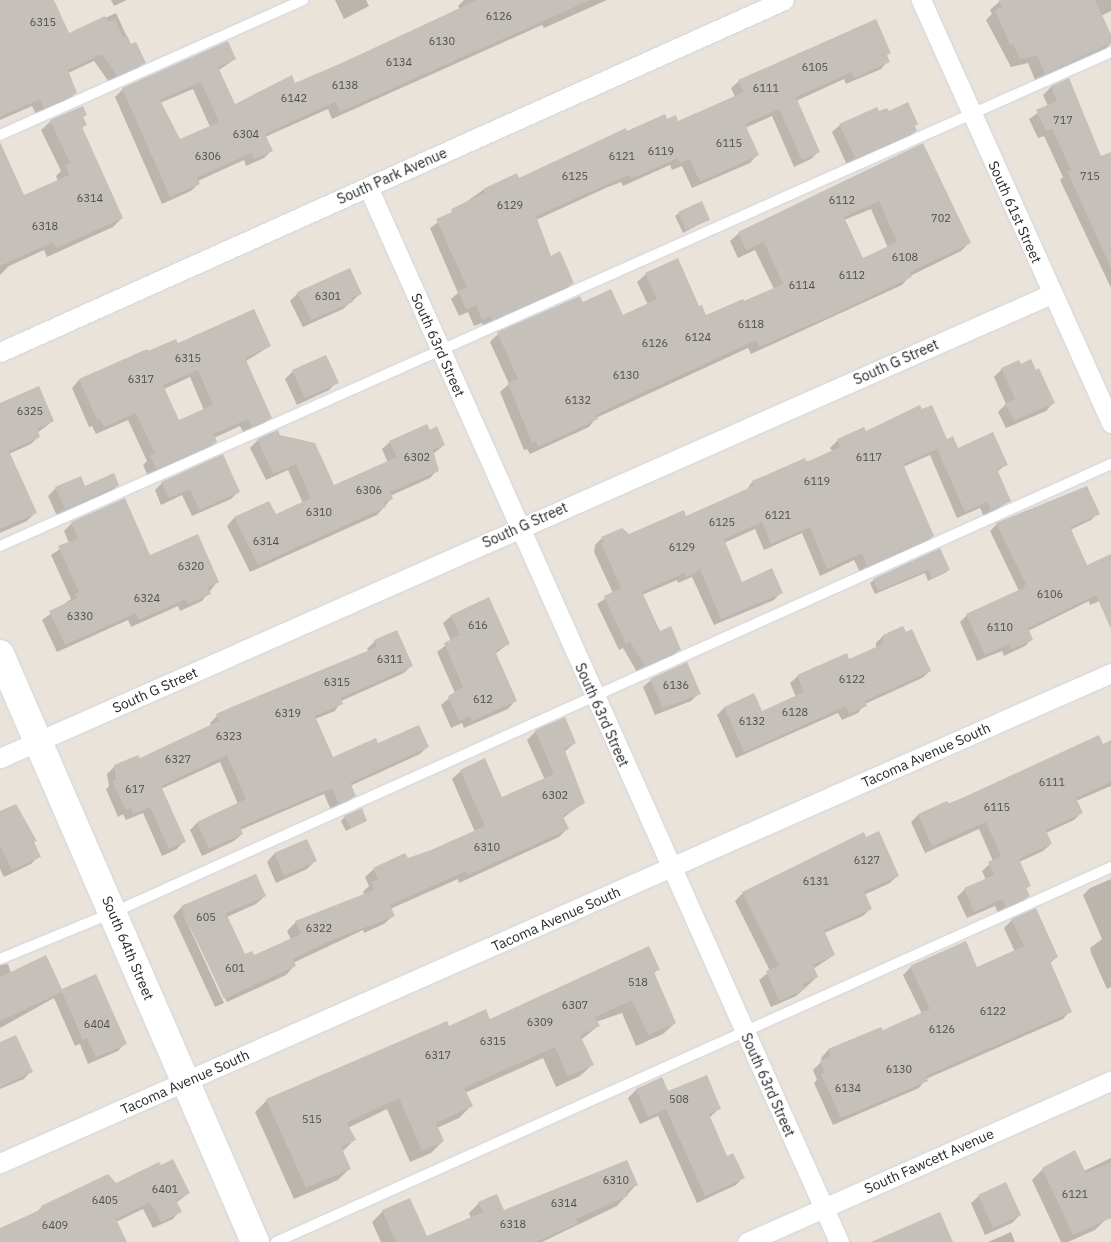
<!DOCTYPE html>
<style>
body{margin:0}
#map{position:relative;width:1111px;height:1242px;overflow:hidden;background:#eae3da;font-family:"IBM Plex Sans",sans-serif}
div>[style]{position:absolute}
.shadow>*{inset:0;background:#0003}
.building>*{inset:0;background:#c5c0ba}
.roads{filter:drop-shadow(0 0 1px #d0d4e1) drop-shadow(0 0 1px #d0d4e1)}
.lane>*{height:10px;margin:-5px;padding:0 5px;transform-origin:5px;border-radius:5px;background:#fff}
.street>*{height:19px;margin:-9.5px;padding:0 9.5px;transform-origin:9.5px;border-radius:9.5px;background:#fff}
.secondary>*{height:28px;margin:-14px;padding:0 14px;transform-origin:14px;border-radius:14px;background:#fff}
span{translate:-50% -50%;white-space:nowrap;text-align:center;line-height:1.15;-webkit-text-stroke:4px #fff;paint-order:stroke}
.number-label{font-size:11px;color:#4f4e4c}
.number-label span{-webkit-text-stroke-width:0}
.street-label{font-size:14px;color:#282828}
</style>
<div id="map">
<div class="shadow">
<i style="clip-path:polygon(0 0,53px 0,68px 35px,116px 13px,131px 46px,144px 62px,137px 70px,109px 82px,94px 61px,68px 73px,75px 93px,68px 101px,36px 114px,32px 106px,0 120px)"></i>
<i style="clip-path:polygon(111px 0,127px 0,114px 6px)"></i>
<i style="clip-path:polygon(335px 0,366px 0,369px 6px,344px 19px)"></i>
<i style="clip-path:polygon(evenodd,464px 0,607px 0,544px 28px,542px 25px,332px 119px,328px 109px,265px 137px,271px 151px,264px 158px,246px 166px,244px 160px,198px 181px,199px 183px,191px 191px,162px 204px,115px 97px,123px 89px,235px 59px,219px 70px,235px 106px,295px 85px,460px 9px,458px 6px,464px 0,193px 89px,210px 127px,180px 141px,160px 103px,193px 89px)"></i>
<i style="clip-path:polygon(1111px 0,1111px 11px,1101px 16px,1111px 43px,1104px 50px,1036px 82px,1028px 63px,1011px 67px,986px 20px,992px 14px,990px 10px,1001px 0)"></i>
<i style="clip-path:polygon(890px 52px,886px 56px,888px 61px,881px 69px,846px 84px,844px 79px,796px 101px,818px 152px,811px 159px,794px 167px,772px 116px,745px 128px,757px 155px,750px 163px,692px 188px,682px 166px,672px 170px,670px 165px,623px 186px,621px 182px,608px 187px,536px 220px,550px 257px,573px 283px,565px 290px,484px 327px,482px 323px,474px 326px,468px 312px,459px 316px,451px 299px,458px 293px,430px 228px,483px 190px,517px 175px,518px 179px,626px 132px,667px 121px,678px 123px,735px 97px,731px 88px,739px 81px)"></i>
<i style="clip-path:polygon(1068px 80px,1101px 158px,1111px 153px,1111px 288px,1060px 180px,1063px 177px,1044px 136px,1038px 138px,1029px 119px,1048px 106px,1043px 95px,1051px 87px)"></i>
<i style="clip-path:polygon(82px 107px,86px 114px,82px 118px,85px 125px,81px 129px,122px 218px,113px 227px,47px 257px,44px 250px,9px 266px,0 275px,0 173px,23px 197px,58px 181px,56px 176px,61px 171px,41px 130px,51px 121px)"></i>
<i style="clip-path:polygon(879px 113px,888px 113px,916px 130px,908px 138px,847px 165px,832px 132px,840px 125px)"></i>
<i style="clip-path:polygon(evenodd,922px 145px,969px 243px,961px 251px,910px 276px,902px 285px,751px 354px,748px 348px,596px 418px,589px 427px,530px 454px,527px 449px,524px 450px,500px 392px,509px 384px,490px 342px,498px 334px,582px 303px,622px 316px,648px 305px,637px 282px,646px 274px,698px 308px,706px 317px,774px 289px,755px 250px,738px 258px,730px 241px,739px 233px,922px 145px,871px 209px,888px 248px,862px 259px,844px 220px,871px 209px)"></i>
<i style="clip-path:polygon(679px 213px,709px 219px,683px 233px,675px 216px)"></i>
<i style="clip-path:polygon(298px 293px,360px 294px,343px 309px,303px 327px,290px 301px)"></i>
<i style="clip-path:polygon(evenodd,177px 345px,270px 346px,246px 361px,271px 417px,263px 425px,244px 434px,240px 426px,214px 438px,216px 442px,208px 449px,148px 476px,143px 465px,147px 461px,128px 420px,96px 434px,92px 426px,89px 427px,72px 388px,79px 380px,147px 351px,177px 345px,190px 377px,204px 410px,178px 422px,164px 389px,190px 377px)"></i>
<i style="clip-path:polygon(1020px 366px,1053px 403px,1046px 411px,1006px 428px,998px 412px,1006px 404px,994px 377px,1002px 369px)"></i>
<i style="clip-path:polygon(293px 371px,337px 382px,329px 390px,297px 405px,285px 379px)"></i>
<i style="clip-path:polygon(0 408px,53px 421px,37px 433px,39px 436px,31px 444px,9px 454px,35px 513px,27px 521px,0 533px)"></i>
<i style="clip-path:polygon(429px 431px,444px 445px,433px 454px,437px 470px,430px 478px,390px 496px,391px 499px,377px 515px,250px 572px,227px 526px,234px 518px,269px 502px,275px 516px,303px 503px,288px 470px,266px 480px,250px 448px,258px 440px,279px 436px,333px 487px,388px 463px,382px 449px,390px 442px)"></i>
<i style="clip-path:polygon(865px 432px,946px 441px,958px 449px,1006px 464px,997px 472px,1010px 501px,984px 517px,980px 508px,957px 518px,930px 455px,903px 467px,933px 536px,926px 543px,860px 572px,854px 560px,820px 576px,802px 533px,764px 550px,755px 529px,724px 543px,742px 583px,781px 592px,774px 600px,714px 625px,692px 577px,678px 583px,677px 580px,642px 595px,660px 632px,680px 649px,672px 657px,637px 672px,623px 648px,619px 650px,597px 604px,613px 593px,594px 552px,595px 545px,602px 538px,629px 536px,686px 517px,746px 491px,752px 482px,833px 452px,830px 448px,838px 440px)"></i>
<i style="clip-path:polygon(162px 483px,239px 491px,231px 499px,192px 516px,182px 495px,161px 505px,155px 490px)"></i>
<i style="clip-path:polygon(118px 485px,110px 493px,57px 516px,48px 496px,56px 488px)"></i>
<i style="clip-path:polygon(1098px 513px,1091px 520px,1070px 530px,1086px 567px,1111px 558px,1111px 596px,1090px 605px,1089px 601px,1028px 631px,1032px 639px,1025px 646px,1004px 656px,1002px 651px,977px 661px,960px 622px,967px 615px,1019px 591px,990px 531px,997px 524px)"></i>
<i style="clip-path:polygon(72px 523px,150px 557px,217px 582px,202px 601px,180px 611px,178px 606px,131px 627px,128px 620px,57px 652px,42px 620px,71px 599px,51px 555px,69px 543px,64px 531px)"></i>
<i style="clip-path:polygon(940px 550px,949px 569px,945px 573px,928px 581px,925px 573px,875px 594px,870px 583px,874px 580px)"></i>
<i style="clip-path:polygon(451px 616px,508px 644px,495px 654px,515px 701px,508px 709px,464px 728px,462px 723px,451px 728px,441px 705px,455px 693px,437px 652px,451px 641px,443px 623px)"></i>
<i style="clip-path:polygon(883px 636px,930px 671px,922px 678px,865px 704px,858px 713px,842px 720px,838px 713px,736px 758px,717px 715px,724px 708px,753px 694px,761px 712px,796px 697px,790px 683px,798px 676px,849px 661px,876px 648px,876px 643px)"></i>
<i style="clip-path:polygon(375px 641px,412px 665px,404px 673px,341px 701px,335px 711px,315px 719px,333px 759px,377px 745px,427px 747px,420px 754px,350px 786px,354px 796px,347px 803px,331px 810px,324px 794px,240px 830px,242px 834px,234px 841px,202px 856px,190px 830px,197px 823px,238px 804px,220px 762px,161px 789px,184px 841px,177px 849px,162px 856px,143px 813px,126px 820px,123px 814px,118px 817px,106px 789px,109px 786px,107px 774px,115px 766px,139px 760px,211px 726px,210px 723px,217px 716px,369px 652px,367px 649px)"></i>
<i style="clip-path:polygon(651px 680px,699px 693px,691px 701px,655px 715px,643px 687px)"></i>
<i style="clip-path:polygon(536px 731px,575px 743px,564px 752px,583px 803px,563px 818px,567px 829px,559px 837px,459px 883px,458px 879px,390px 909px,393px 916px,384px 924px,364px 933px,363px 930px,293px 963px,294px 966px,286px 975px,227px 1002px,181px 909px,224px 1003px,215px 1007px,173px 916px,182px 907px,265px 896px,256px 904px,227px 917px,244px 956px,254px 956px,291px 940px,287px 931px,296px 922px,364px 895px,363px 892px,369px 886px,365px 877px,374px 869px,431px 851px,475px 832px,452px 779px,461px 771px,502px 799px,545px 780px,527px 740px)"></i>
<i style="clip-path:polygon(1102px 745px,1111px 746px,1111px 786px,1076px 801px,1081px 813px,1074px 820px,1046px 833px,1051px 844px,1043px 851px,1019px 862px,1030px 885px,1026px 889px,1029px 896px,1021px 903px,998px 913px,995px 906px,967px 918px,957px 897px,965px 889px,986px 880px,982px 871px,993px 861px,979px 829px,925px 853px,911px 822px,918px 815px)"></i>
<i style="clip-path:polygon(0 812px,33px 843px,39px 856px,31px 864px,4px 877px,0 869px)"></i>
<i style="clip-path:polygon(345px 817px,366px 821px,346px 831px,341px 821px)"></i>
<i style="clip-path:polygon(863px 834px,897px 876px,890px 883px,864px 895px,870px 909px,863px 916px,824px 933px,834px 955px,813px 969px,817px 977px,796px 996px,771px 1007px,759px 980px,770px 971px,735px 901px,743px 893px)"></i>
<i style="clip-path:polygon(306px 840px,315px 861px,307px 869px,276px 883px,267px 862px,274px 854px)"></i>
<i style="clip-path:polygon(1111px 879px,1111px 987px,1107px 989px,1091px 953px,1090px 948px,1102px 939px,1083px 895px,1090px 888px)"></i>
<i style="clip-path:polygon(1012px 920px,1057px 957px,1049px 964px,1070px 1011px,1063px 1019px,926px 1079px,919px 1088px,833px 1125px,814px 1083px,817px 1080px,813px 1070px,822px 1061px,821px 1058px,828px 1050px,882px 1032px,922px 1014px,903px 975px,911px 967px,976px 969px,1015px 952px,1004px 928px)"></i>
<i style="clip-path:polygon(8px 964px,11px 973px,61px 991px,125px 1043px,118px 1051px,88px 1064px,80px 1044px,75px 1046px,54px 998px,0 1028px,0 965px)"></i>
<i style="clip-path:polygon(658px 969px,653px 974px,675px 1023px,663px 1034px,636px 1046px,622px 1013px,596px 1022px,598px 1026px,581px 1040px,592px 1065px,580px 1076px,556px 1087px,543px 1058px,465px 1093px,471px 1106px,459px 1118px,437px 1128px,443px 1141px,431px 1153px,410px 1162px,387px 1109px,348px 1128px,354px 1140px,342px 1152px,349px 1169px,338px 1180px,294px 1199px,255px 1112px,267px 1100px,449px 1027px,490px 1021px)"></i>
<i style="clip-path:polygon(0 1043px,31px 1071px,24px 1079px,0 1089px)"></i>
<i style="clip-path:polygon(661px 1079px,668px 1093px,720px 1108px,709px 1118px,726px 1157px,743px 1177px,736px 1185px,697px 1203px,658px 1116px,640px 1124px,628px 1098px,636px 1090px)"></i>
<i style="clip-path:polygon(1111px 1158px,1111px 1206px,1106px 1219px,1095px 1230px,1068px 1242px,1061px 1242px,1032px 1180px,1043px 1169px,1084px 1171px)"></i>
<i style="clip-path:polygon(116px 1185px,189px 1193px,176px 1203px,180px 1211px,173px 1219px,153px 1228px,143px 1209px,116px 1222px,126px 1242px,0 1242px,0 1229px,34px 1214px,42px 1207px)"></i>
<i style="clip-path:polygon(636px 1185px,617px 1206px,542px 1242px,381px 1242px,372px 1222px,383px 1211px,427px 1238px,471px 1218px,469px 1213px,479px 1203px,504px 1212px)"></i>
<i style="clip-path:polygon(979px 1196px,1020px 1215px,1012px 1223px,985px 1235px,971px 1203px)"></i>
<i style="clip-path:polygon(1011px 1232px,1015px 1242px,988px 1242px)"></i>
</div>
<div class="building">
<i style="clip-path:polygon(0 0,54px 0,69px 33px,105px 16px,108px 22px,115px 19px,123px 37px,127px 35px,131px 44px,136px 42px,146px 63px,117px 76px,102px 54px,68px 70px,77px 93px,44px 108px,40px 99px,0 117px)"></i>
<i style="clip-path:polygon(evenodd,477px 0,590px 0,340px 112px,335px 102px,265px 134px,273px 151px,254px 159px,252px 153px,197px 177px,200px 184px,170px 197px,122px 88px,228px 41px,236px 59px,218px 67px,235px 104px,292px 75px,295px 83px,344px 62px,477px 0,201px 82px,219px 122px,180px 139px,160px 100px,201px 82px)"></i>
<i style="clip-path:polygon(999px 0,1095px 0,1111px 34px,1111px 43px,1045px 74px,1037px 55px,1020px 59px,1013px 44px,1010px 45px,995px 10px,1002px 7px)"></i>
<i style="clip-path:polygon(876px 19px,891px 53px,887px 55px,890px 62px,854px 78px,852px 72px,796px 97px,820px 152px,802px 160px,779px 109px,745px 124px,759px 155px,700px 182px,690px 159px,680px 163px,678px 158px,631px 179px,629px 175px,617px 180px,536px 216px,551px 256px,560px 251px,574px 283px,492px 320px,490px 316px,482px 320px,476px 305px,466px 309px,458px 291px,467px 287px,436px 219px,452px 212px,451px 209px,485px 193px,483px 189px,517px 173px,519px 178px,626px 128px,627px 131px,665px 114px,667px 119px,676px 115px,678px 121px,744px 92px,738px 80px)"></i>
<i style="clip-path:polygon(1069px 78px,1101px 156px,1111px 152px,1111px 268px,1067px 171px,1071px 170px,1052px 129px,1046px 131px,1036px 110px,1057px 101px,1051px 86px)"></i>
<i style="clip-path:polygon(908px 102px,918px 124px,915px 126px,917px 131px,855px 158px,839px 124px,877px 107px,879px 111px,887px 108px,889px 111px)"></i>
<i style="clip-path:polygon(83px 106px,87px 115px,83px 117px,87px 125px,82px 127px,123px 218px,56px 248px,53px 242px,0 266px,0 142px,24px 195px,69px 175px,65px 165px,70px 163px,50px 120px)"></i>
<i style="clip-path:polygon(evenodd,923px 143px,971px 243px,910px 272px,912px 277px,832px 315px,759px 347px,756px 340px,601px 412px,596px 415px,598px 419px,560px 437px,538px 447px,536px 441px,532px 443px,508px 383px,518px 379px,497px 332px,580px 296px,583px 302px,611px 289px,623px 315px,657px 299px,645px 273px,678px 258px,699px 306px,702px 305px,706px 315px,743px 299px,744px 301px,783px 284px,764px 242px,746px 250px,738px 232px,923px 143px,879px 201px,897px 242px,863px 258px,844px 217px,879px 201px)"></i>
<i style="clip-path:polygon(702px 201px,710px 220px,686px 230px,678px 212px)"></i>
<i style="clip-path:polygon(350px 268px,362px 294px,351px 298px,353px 302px,311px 320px,297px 292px)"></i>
<i style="clip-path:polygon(evenodd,254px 309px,271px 346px,245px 358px,272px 418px,252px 427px,248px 419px,214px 434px,217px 442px,156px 469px,150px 456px,155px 454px,136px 413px,104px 427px,100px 419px,97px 420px,79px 379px,147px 349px,148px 351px,176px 339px,178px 343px,254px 309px,198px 370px,213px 405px,179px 420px,163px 385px,198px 370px)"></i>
<i style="clip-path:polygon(326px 355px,339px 383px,305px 398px,292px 370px)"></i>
<i style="clip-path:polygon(1031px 359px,1036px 370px,1039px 368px,1055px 403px,1014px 421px,1005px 403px,1015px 399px,1001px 368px,1019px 360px,1021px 364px)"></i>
<i style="clip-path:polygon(39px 386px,54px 421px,37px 429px,40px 437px,9px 451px,37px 513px,0 529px,0 403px)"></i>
<i style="clip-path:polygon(920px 405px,922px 409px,932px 405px,947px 439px,953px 436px,958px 448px,993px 432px,1008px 465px,997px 469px,1011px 501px,991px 510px,987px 502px,965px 512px,937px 449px,903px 464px,934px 536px,867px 566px,862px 553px,827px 569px,810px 527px,771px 544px,762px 522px,724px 539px,742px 582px,772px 568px,783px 593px,721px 619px,700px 570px,686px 577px,684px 573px,642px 592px,660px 631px,671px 626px,681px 650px,645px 666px,630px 642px,626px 644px,604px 596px,621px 588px,601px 543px,604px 542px,601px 537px,622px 528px,629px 534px,684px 510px,686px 516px,749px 488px,753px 485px,752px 481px,805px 458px,807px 462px,840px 447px,837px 439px,864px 427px,866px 431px)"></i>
<i style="clip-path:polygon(427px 424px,430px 430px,437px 426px,445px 445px,433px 450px,439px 471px,390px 492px,393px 499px,384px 503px,386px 507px,258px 565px,234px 517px,269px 501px,276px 514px,311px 498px,296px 464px,273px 474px,257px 439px,278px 430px,280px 435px,315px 443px,334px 485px,397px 457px,389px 441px)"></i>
<i style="clip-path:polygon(223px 454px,240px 492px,199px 510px,190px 489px,169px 498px,161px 482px)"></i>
<i style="clip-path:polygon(114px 473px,119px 485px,65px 509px,55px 487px,81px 476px,85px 486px)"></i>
<i style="clip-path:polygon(1087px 486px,1100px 514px,1070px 527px,1087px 565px,1111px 554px,1111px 629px,1096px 595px,1028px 628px,1033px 640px,1011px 649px,1009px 644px,985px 655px,966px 614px,1023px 588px,1026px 584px,996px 523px)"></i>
<i style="clip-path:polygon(125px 498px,150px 555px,198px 534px,219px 582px,208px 587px,211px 594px,188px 604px,186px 599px,139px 620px,136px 613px,65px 645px,49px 611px,77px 598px,75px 594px,79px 592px,58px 546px,78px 538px,71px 522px)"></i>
<i style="clip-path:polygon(940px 548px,950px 570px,932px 578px,928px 570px,878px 591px,873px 579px)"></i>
<i style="clip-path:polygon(489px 597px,510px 644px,495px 651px,517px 701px,472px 721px,470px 716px,459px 721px,448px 696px,463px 687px,444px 643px,460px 635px,451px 615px)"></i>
<i style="clip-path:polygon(903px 626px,906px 632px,912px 629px,931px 671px,865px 701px,867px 706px,849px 714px,846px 706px,744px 752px,724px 707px,754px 693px,762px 711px,804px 692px,797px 675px,847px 653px,849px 659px,883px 644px,883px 635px)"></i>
<i style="clip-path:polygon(397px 630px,413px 666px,341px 698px,343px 704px,315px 716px,333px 757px,376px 738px,378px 743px,419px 725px,429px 747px,350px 783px,356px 796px,339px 804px,332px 788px,240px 827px,243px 834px,209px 849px,197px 822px,246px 799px,227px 755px,161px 786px,186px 842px,169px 849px,150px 807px,133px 814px,131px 808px,126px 810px,112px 781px,116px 779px,114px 765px,138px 755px,140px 758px,219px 721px,216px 714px,234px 706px,377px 647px,374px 640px)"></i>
<i style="clip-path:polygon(687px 662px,701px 694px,663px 708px,650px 679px)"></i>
<i style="clip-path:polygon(565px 717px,576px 743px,564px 748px,585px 803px,563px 816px,569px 829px,468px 875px,466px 871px,390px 905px,395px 916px,330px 941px,293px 959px,296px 966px,224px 999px,181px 906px,256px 874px,266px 896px,226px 913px,245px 954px,252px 951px,254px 955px,301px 934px,295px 921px,374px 890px,371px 882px,378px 879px,373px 868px,405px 853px,408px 858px,431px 850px,485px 826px,460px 770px,485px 758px,502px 797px,554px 774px,535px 730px)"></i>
<i style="clip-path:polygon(1099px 735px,1103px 744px,1111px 740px,1111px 782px,1076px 798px,1083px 813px,1046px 830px,1052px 844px,1019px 859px,1031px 886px,1026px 888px,1030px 896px,1006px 907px,1002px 899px,974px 912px,964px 888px,994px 875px,988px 862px,1001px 856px,986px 822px,932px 846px,918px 814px,947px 801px,949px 804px)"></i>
<i style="clip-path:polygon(16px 804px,37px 841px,34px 842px,41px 857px,12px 870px,0 845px,0 811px)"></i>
<i style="clip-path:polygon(362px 808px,367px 821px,350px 828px,344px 816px)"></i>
<i style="clip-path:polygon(879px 831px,899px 876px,864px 891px,872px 909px,824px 930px,835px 955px,813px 965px,818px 977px,803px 984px,805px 989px,779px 1001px,766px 971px,779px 966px,742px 892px,864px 832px,866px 837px)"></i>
<i style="clip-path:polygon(307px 839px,317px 861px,284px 876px,274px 853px)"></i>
<i style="clip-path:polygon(1036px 908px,1058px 957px,1050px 961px,1072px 1012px,926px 1076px,928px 1081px,841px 1118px,821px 1074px,825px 1073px,820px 1061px,831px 1056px,828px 1049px,881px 1027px,883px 1030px,930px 1009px,910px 966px,966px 941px,977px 967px,1024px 946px,1011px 919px)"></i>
<i style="clip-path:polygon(649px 946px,660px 970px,654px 972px,676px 1023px,648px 1035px,633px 1002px,630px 1001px,595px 1017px,600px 1026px,580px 1035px,594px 1065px,568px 1076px,555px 1047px,464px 1088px,473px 1106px,436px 1123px,444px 1141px,422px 1151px,399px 1098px,350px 1121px,347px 1123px,356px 1140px,341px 1147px,351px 1169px,306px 1188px,266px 1099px,447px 1021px,449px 1026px,486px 1009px,490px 1019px)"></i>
<i style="clip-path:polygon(46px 955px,62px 989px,96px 974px,127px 1044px,96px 1057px,87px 1038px,83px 1040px,62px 992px,0 1021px,0 977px)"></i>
<i style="clip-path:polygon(16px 1035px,33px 1072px,0 1087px,0 1042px)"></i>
<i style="clip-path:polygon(707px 1075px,721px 1109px,709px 1114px,727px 1156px,733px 1153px,745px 1178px,705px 1196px,666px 1109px,648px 1117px,636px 1089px,662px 1077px,668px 1091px)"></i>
<i style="clip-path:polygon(1075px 1150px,1086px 1173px,1111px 1162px,1111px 1218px,1073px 1235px,1042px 1168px)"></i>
<i style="clip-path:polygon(173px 1159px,190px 1193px,176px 1200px,182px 1212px,161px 1222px,150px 1202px,116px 1219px,127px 1242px,0 1242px,0 1228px,42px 1209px,41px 1206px,108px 1174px,116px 1183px,159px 1162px,161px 1165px)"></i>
<i style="clip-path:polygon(627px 1160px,638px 1185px,626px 1190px,628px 1196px,576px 1219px,578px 1223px,536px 1242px,396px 1242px,382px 1210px,410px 1198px,427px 1236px,483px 1212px,478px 1202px,497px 1194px,504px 1210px)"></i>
<i style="clip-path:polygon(1006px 1182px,1021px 1215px,993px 1228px,978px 1195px)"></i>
<i style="clip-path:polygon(940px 1212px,953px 1242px,871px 1242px)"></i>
</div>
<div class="roads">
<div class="lane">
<i style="left:0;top:135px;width:332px;rotate:-24deg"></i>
<i style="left:0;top:546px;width:1216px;rotate:-23.97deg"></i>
<i style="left:0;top:959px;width:121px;rotate:-22.3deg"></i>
<i style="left:112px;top:913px;width:1095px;rotate:-24.2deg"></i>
<i style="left:276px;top:1242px;width:915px;rotate:-24.18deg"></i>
</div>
<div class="street">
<i style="left:921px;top:0;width:464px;rotate:65.8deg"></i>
<i style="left:368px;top:187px;width:1155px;rotate:65.94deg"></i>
<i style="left:0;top:352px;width:859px;rotate:-24.18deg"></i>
<i style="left:0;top:758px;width:1149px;rotate:-23.82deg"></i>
<i style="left:0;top:1163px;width:1214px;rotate:-23.8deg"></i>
<i style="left:747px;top:1242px;width:398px;rotate:-23.9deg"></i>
</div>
<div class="secondary">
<i style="left:0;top:654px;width:641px;rotate:66.55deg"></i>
</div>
</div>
<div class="number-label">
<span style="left:499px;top:16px">6126</span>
<span style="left:43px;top:22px">6315</span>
<span style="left:442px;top:41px">6130</span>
<span style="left:399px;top:62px">6134</span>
<span style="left:815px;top:67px">6105</span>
<span style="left:345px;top:85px">6138</span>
<span style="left:766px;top:88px">6111</span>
<span style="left:294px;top:98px">6142</span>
<span style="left:1063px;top:120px">717</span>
<span style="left:246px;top:134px">6304</span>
<span style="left:729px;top:143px">6115</span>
<span style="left:661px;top:151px">6119</span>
<span style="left:208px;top:156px">6306</span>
<span style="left:622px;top:156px">6121</span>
<span style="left:575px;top:176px">6125</span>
<span style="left:1090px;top:176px">715</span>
<span style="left:90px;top:198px">6314</span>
<span style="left:842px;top:200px">6112</span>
<span style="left:510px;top:205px">6129</span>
<span style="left:941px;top:218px">702</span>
<span style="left:45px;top:226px">6318</span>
<span style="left:905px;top:257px">6108</span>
<span style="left:852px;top:275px">6112</span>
<span style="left:802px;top:285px">6114</span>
<span style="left:328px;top:296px">6301</span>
<span style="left:751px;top:324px">6118</span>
<span style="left:698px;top:337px">6124</span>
<span style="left:655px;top:343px">6126</span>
<span style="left:188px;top:358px">6315</span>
<span style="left:626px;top:375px">6130</span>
<span style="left:141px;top:379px">6317</span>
<span style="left:578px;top:400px">6132</span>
<span style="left:30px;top:411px">6325</span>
<span style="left:417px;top:457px">6302</span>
<span style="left:869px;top:457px">6117</span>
<span style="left:817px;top:481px">6119</span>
<span style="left:369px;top:490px">6306</span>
<span style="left:319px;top:512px">6310</span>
<span style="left:778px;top:515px">6121</span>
<span style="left:722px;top:522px">6125</span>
<span style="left:266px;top:541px">6314</span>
<span style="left:682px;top:547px">6129</span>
<span style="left:191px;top:566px">6320</span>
<span style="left:1050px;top:594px">6106</span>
<span style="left:147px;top:598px">6324</span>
<span style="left:80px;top:616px">6330</span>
<span style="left:478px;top:625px">616</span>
<span style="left:1000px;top:627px">6110</span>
<span style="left:390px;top:659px">6311</span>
<span style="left:852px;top:679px">6122</span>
<span style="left:337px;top:682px">6315</span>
<span style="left:676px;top:685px">6136</span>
<span style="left:483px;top:699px">612</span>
<span style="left:795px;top:712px">6128</span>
<span style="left:288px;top:713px">6319</span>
<span style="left:752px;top:721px">6132</span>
<span style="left:229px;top:736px">6323</span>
<span style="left:178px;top:759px">6327</span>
<span style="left:1052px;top:782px">6111</span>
<span style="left:135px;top:789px">617</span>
<span style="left:555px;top:795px">6302</span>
<span style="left:997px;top:807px">6115</span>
<span style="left:487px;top:847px">6310</span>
<span style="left:867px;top:860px">6127</span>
<span style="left:816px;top:881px">6131</span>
<span style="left:206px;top:917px">605</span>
<span style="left:319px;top:928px">6322</span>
<span style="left:235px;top:968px">601</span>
<span style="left:638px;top:982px">518</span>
<span style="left:575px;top:1005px">6307</span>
<span style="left:993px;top:1011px">6122</span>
<span style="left:540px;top:1022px">6309</span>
<span style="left:97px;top:1024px">6404</span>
<span style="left:942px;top:1029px">6126</span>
<span style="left:493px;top:1041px">6315</span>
<span style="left:438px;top:1055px">6317</span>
<span style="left:899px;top:1069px">6130</span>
<span style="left:848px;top:1088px">6134</span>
<span style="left:679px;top:1099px">508</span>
<span style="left:312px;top:1119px">515</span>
<span style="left:616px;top:1180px">6310</span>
<span style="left:165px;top:1189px">6401</span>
<span style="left:1075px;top:1194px">6121</span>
<span style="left:105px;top:1200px">6405</span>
<span style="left:564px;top:1203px">6314</span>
<span style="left:513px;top:1224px">6318</span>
<span style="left:55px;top:1225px">6409</span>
</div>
<div class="street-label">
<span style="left:392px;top:176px;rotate:-24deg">South Park Avenue</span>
<span style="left:1015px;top:212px;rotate:66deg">South 61st Street</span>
<span style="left:438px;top:345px;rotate:66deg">South 63rd Street</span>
<span style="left:896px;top:362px;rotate:-24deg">South G Street</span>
<span style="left:525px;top:525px;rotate:-24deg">South G Street</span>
<span style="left:155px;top:690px;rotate:-24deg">South G Street</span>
<span style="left:602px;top:715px;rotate:66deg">South 63rd Street</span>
<span style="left:926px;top:755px;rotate:-24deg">Tacoma Avenue South</span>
<span style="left:556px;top:919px;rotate:-24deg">Tacoma Avenue South</span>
<span style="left:128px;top:948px;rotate:67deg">South 64th Street</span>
<span style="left:185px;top:1082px;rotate:-24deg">Tacoma Avenue South</span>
<span style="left:768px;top:1085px;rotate:66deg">South 63rd Street</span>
<span style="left:929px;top:1161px;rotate:-24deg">South Fawcett Avenue</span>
</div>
</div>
